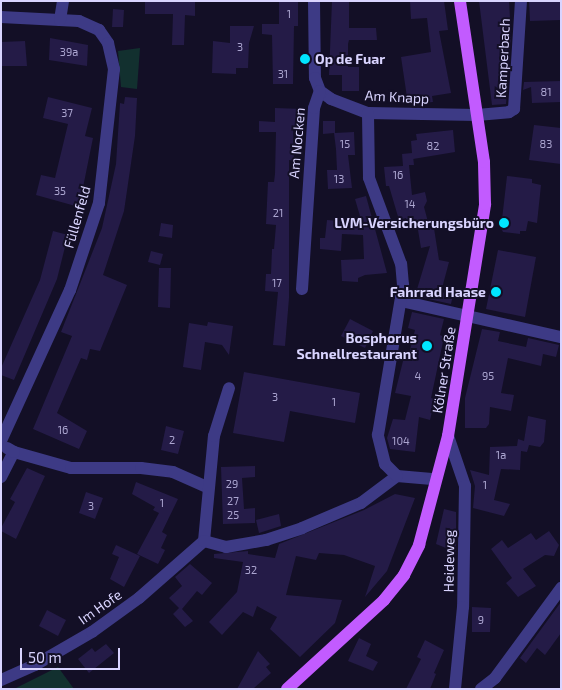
<!DOCTYPE html>
<meta charset="utf-8">
<style>
body{margin:0}
#map{position:relative;width:562px;height:690px;overflow:hidden;background:#130f26;font-family:"Exo 2",sans-serif}
div>[style]{position:absolute}
.green>*{inset:0;background:#12302f}
.building>*{inset:0;background:#241b47}
.minor>*{height:12px;margin:-6px;padding:0 6px;transform-origin:6px;border-radius:6px;background:#3d3a85}
.primary>*{height:12px;margin:-6px;padding:0 6px;transform-origin:6px;border-radius:6px;background:#c25bff}
.dots>*{width:14px;height:14px;translate:-50% -50%;box-sizing:border-box;border:2px solid #130f26;border-radius:50%}
span{translate:-50% -50%;white-space:nowrap;text-align:center;line-height:1.15;-webkit-text-stroke:4px #130f26;paint-order:stroke}
.number-label{font-size:11px;color:#aca6d1}
.number-label span{-webkit-text-stroke-width:0}
.street-label{font-size:14px;color:#d9d4ff}
.poi-label{font-size:14px;color:#d9d4ff;font-weight:700}
.left{translate:0 -50%;text-align:left}
.right{translate:-100% -50%;text-align:right}
.frame{position:absolute;inset:0;border:2px solid #d9d4ff;pointer-events:none}
.scale{position:absolute;left:20px;top:648px;width:100px;height:22px;box-sizing:border-box;border:2px solid #d9d4ff;border-top:0;padding-left:6px;font-size:15px;line-height:18px;white-space:nowrap;color:#d9d4ff;-webkit-text-stroke:4px #130f26;paint-order:stroke}
</style>
<div id="map">
<div class="green">
<i style="clip-path:polygon(140px 48px,137px 89px,121px 87px,118px 51px)"></i>
<i style="clip-path:polygon(58px 667px,74px 689px,14px 689px)"></i>
</div>
<div class="building">
<i style="clip-path:polygon(145px 1px,195px 1px,195px 16px,185px 15px,184px 45px,172px 45px,173px 14px,145px 14px)"></i>
<i style="clip-path:polygon(279px 1px,298px 1px,298px 26px,294px 26px,293px 84px,273px 84px,272px 35px,262px 34px,262px 24px,279px 24px)"></i>
<i style="clip-path:polygon(332px 1px,349px 1px,349px 28px,376px 28px,377px 40px,349px 40px,348px 44px,348px 67px,359px 67px,359px 91px,342px 91px,342px 75px,329px 75px)"></i>
<i style="clip-path:polygon(410px 1px,444px 1px,448px 30px,439px 31px,451px 93px,432px 96px,433px 102px,408px 104px,401px 57px,431px 52px,427px 18px,411px 19px)"></i>
<i style="clip-path:polygon(479px 1px,509px 1px,511px 36px,506px 104px,492px 105px)"></i>
<i style="clip-path:polygon(529px 1px,561px 1px,561px 20px,530px 21px)"></i>
<i style="clip-path:polygon(113px 9px,124px 10px,123px 27px,112px 27px)"></i>
<i style="clip-path:polygon(230px 26px,254px 26px,249px 43px,248px 68px,236px 68px,236px 74px,212px 73px,213px 41px,230px 43px)"></i>
<i style="clip-path:polygon(50px 38px,88px 45px,87px 66px,49px 60px)"></i>
<i style="clip-path:polygon(25px 41px,27px 66px,2px 66px,1px 42px)"></i>
<i style="clip-path:polygon(561px 81px,561px 102px,532px 103px,531px 87px,523px 90px,524px 82px)"></i>
<i style="clip-path:polygon(48px 97px,92px 108px,85px 136px,93px 138px,79px 207px,36px 195px,41px 175px,55px 178px,68px 124px,43px 118px)"></i>
<i style="clip-path:polygon(125px 97px,137px 98px,135px 136px,124px 211px,103px 275px,127px 285px,100px 351px,90px 349px,87px 360px,81px 358px,57px 413px,87px 431px,79px 449px,33px 429px,72px 336px,61px 332px,102px 228px,116px 164px,120px 103px,124px 104px)"></i>
<i style="clip-path:polygon(275px 108px,303px 109px,303px 126px,293px 126px,294px 161px,289px 160px,289px 298px,285px 346px,273px 345px,278px 292px,265px 291px,266px 274px,271px 274px,272px 249px,274px 249px,276px 225px,266px 224px,268px 182px,274px 182px,275px 174px,276px 132px,259px 132px,259px 121px,275px 122px)"></i>
<i style="clip-path:polygon(323px 121px,335px 121px,335px 133px,354px 132px,355px 155px,348px 155px,352px 188px,328px 189px,327px 170px,337px 170px,336px 149px,334px 133px,323px 134px)"></i>
<i style="clip-path:polygon(534px 125px,561px 128px,561px 164px,529px 160px)"></i>
<i style="clip-path:polygon(453px 130px,455px 152px,413px 159px,413px 156px,414px 165px,409px 165px,412px 195px,425px 192px,427px 201px,424px 207px,428px 222px,433px 222px,439px 260px,449px 262px,441px 292px,453px 295px,451px 304px,415px 296px,430px 246px,421px 248px,417px 224px,408px 226px,406px 218px,399px 220px,389px 186px,386px 186px,384px 167px,403px 166px,402px 154px,412px 153px,411px 141px,417px 140px,416px 134px)"></i>
<i style="clip-path:polygon(507px 176px,532px 179px,532px 183px,541px 185px,537px 223px,528px 221px,526px 231px,520px 231px,520px 234px,503px 232px,501px 228px)"></i>
<i style="clip-path:polygon(366px 196px,387px 273px,365px 275px,358px 278px,358px 282px,342px 281px,341px 260px,364px 259px,363px 235px,342px 234px,341px 251px,320px 249px,320px 238px,325px 238px,327px 220px,362px 223px,355px 199px)"></i>
<i style="clip-path:polygon(161px 223px,173px 225px,172px 238px,159px 236px)"></i>
<i style="clip-path:polygon(53px 231px,68px 235px,57px 279px,14px 380px,1px 375px,1px 368px,40px 280px)"></i>
<i style="clip-path:polygon(498px 250px,536px 257px,525px 317px,486px 309px)"></i>
<i style="clip-path:polygon(151px 251px,163px 254px,160px 265px,148px 262px)"></i>
<i style="clip-path:polygon(159px 268px,171px 268px,170px 308px,158px 307px)"></i>
<i style="clip-path:polygon(412px 312px,444px 319px,440px 335px,444px 337px,431px 398px,435px 399px,430px 420px,419px 417px,415px 452px,390px 449px,387px 438px,393px 419px,405px 420px,411px 396px,395px 393px,405px 353px,409px 354px,415px 330px,408px 328px)"></i>
<i style="clip-path:polygon(350px 319px,373px 331px,365px 348px,341px 336px)"></i>
<i style="clip-path:polygon(208px 322px,233px 326px,229px 355px,222px 345px,205px 342px,201px 370px,183px 367px,189px 323px,207px 326px)"></i>
<i style="clip-path:polygon(482px 329px,500px 332px,498px 341px,526px 347px,528px 338px,559px 345px,556px 357px,543px 354px,541px 366px,508px 358px,501px 393px,514px 395px,511px 411px,490px 407px,489px 424px,486px 428px,465px 428px,465px 398px)"></i>
<i style="clip-path:polygon(244px 372px,360px 393px,355px 423px,290px 411px,284px 442px,233px 433px)"></i>
<i style="clip-path:polygon(528px 416px,546px 420px,544px 442px,540px 447px,529px 445px,527px 452px,521px 451px,520px 470px,501px 469px,494px 500px,510px 504px,504px 516px,473px 508px,475px 486px,470px 470px,489px 475px,490px 447px,517px 446px,518px 439px,524px 441px)"></i>
<i style="clip-path:polygon(166px 426px,184px 431px,178px 454px,161px 450px)"></i>
<i style="clip-path:polygon(255px 466px,255px 477px,242px 478px,244px 509px,255px 508px,255px 523px,223px 524px,221px 467px)"></i>
<i style="clip-path:polygon(27px 468px,45px 476px,16px 539px,1px 531px,1px 528px,15px 502px,10px 499px)"></i>
<i style="clip-path:polygon(136px 482px,178px 499px,162px 532px,167px 535px,161px 548px,165px 550px,158px 564px,137px 554px,159px 513px,153px 510px,155px 507px,132px 494px)"></i>
<i style="clip-path:polygon(86px 492px,103px 498px,95px 519px,79px 513px)"></i>
<i style="clip-path:polygon(395px 494px,415px 498px,387px 571px,365px 597px,375px 566px,344px 555px,319px 553px,316px 560px,296px 556px,286px 595px,342px 600px,335px 623px,300px 657px,270px 629px,277px 617px,257px 606px,253px 617px,243px 612px,222px 635px,209px 622px,237px 592px,243px 562px,214px 558px,214px 554px,248px 551px,248px 554px,275px 558px,279px 544px,364px 510px)"></i>
<i style="clip-path:polygon(444px 509px,456px 512px,456px 552px,436px 544px)"></i>
<i style="clip-path:polygon(279px 514px,281px 526px,259px 533px,256px 520px)"></i>
<i style="clip-path:polygon(549px 531px,559px 545px,554px 556px,545px 555px,523px 569px,536px 586px,518px 597px,506px 583px,512px 578px,491px 549px,502px 540px,508px 548px,531px 533px,536px 540px)"></i>
<i style="clip-path:polygon(116px 545px,140px 556px,124px 587px,110px 579px,119px 557px,112px 554px)"></i>
<i style="clip-path:polygon(190px 564px,212px 583px,202px 595px,197px 591px,182px 609px,193px 621px,185px 627px,173px 614px,179px 608px,169px 598px,182px 586px,175px 577px)"></i>
<i style="clip-path:polygon(561px 602px,561px 633px,545px 655px,537px 648px,526px 663px,520px 658px)"></i>
<i style="clip-path:polygon(472px 607px,491px 608px,490px 632px,472px 632px)"></i>
<i style="clip-path:polygon(47px 610px,66px 620px,58px 636px,39px 626px)"></i>
<i style="clip-path:polygon(359px 638px,371px 644px,366px 656px,378px 662px,373px 671px,348px 661px)"></i>
<i style="clip-path:polygon(425px 640px,444px 650px,434px 673px,436px 674px,430px 689px,406px 689px,421px 659px,417px 657px)"></i>
<i style="clip-path:polygon(106px 644px,114px 653px,89px 673px,78px 659px,92px 648px,95px 652px)"></i>
<i style="clip-path:polygon(258px 651px,270px 664px,266px 667px,271px 673px,253px 689px,237px 689px)"></i>
</div>
<div class="minor">
<i style="left:314px;top:1px;width:77px;rotate:89.3deg"></i>
<i style="left:315px;top:78px;width:14px;rotate:69deg"></i>
<i style="left:320px;top:91px;width:14px;rotate:36deg"></i>
<i style="left:331px;top:99px;width:40px;rotate:21deg"></i>
<i style="left:368px;top:113px;width:109px;rotate:1.1deg"></i>
<i style="left:477px;top:115px;width:32px;rotate:-5deg"></i>
<i style="left:509px;top:112px;width:6px;rotate:-31deg"></i>
<i style="left:514px;top:109px;width:108px;rotate:-86.3deg"></i>
<i style="left:1px;top:17px;width:78px;rotate:2.9deg"></i>
<i style="left:79px;top:21px;width:22px;rotate:24deg"></i>
<i style="left:99px;top:30px;width:16px;rotate:55deg"></i>
<i style="left:108px;top:43px;width:27px;rotate:77deg"></i>
<i style="left:114px;top:69px;width:135px;rotate:96.4deg"></i>
<i style="left:99px;top:203px;width:92px;rotate:108.4deg"></i>
<i style="left:70px;top:290px;width:166px;rotate:114.6deg"></i>
<i style="left:60px;top:20px;width:19px;rotate:-81deg"></i>
<i style="left:302px;top:289px;width:181px;rotate:-86.2deg"></i>
<i style="left:314px;top:108px;width:18px;rotate:-71deg"></i>
<i style="left:401px;top:301px;width:164px;rotate:12.7deg"></i>
<i style="left:448px;top:436px;width:53px;rotate:71.2deg"></i>
<i style="left:465px;top:486px;width:121px;rotate:90.9deg"></i>
<i style="left:463px;top:607px;width:82px;rotate:95.6deg"></i>
<i style="left:14px;top:452px;width:59px;rotate:15.7deg"></i>
<i style="left:71px;top:468px;width:70px"></i>
<i style="left:141px;top:468px;width:32px;rotate:7deg"></i>
<i style="left:173px;top:472px;width:37px;rotate:24deg"></i>
<i style="left:397px;top:476px;width:38px;rotate:5deg"></i>
<i style="left:1px;top:477px;width:28px;rotate:-63deg"></i>
<i style="left:14px;top:452px;width:8px;rotate:-150deg"></i>
<i style="left:204px;top:541px;width:105px;rotate:-84.6deg"></i>
<i style="left:214px;top:436px;width:50px;rotate:-72.6deg"></i>
<i style="left:1px;top:680px;width:37px;rotate:-24deg"></i>
<i style="left:35px;top:665px;width:66px;rotate:-30.1deg"></i>
<i style="left:92px;top:632px;width:58px;rotate:-35.9deg"></i>
<i style="left:139px;top:598px;width:86px;rotate:-41.2deg"></i>
<i style="left:204px;top:541px;width:23px;rotate:15deg"></i>
<i style="left:226px;top:547px;width:41px;rotate:-9.9deg"></i>
<i style="left:266px;top:540px;width:38px;rotate:-18deg"></i>
<i style="left:302px;top:528px;width:64px;rotate:-23deg"></i>
<i style="left:361px;top:503px;width:45px;rotate:-36.9deg"></i>
<i style="left:397px;top:476px;width:17px;rotate:-135deg"></i>
<i style="left:385px;top:464px;width:30px;rotate:-104deg"></i>
<i style="left:378px;top:435px;width:152px;rotate:-80.5deg"></i>
<i style="left:403px;top:285px;width:21px;rotate:-95deg"></i>
<i style="left:401px;top:264px;width:92px;rotate:-110.4deg"></i>
<i style="left:369px;top:178px;width:65px;rotate:-90.9deg"></i>
<i style="left:481px;top:689px;width:18px;rotate:-38deg"></i>
<i style="left:495px;top:678px;width:112px;rotate:-53.7deg"></i>
</div>
<div class="primary">
<i style="left:287px;top:689px;width:132px;rotate:-42.5deg"></i>
<i style="left:384px;top:600px;width:32px;rotate:-51deg"></i>
<i style="left:404px;top:575px;width:34px;rotate:-63deg"></i>
<i style="left:419px;top:545px;width:113px;rotate:-75.1deg"></i>
<i style="left:448px;top:436px;width:235px;rotate:-80.9deg"></i>
<i style="left:485px;top:204px;width:42px;rotate:-91.4deg"></i>
<i style="left:484px;top:162px;width:163px;rotate:-98.5deg"></i>
</div>
<div class="dots">
<i style="left:305px;top:59px;background:#00e5ff"></i>
<i style="left:504px;top:223px;background:#00e5ff"></i>
<i style="left:496px;top:292px;background:#00e5ff"></i>
<i style="left:427px;top:346px;background:#00e5ff"></i>
</div>
<div class="number-label">
<span style="left:289px;top:14px">1</span>
<span style="left:240px;top:47px">3</span>
<span style="left:69px;top:52px">39a</span>
<span style="left:283px;top:74px">31</span>
<span style="left:546px;top:92px">81</span>
<span style="left:67px;top:113px">37</span>
<span style="left:345px;top:144px">15</span>
<span style="left:546px;top:144px">83</span>
<span style="left:433px;top:146px">82</span>
<span style="left:398px;top:175px">16</span>
<span style="left:339px;top:179px">13</span>
<span style="left:60px;top:191px">35</span>
<span style="left:410px;top:204px">14</span>
<span style="left:278px;top:213px">21</span>
<span style="left:277px;top:283px">17</span>
<span style="left:418px;top:376px">4</span>
<span style="left:488px;top:376px">95</span>
<span style="left:275px;top:397px">3</span>
<span style="left:334px;top:402px">1</span>
<span style="left:63px;top:430px">16</span>
<span style="left:172px;top:440px">2</span>
<span style="left:401px;top:441px">104</span>
<span style="left:501px;top:455px">1a</span>
<span style="left:232px;top:484px">29</span>
<span style="left:485px;top:485px">1</span>
<span style="left:233px;top:501px">27</span>
<span style="left:162px;top:503px">1</span>
<span style="left:91px;top:506px">3</span>
<span style="left:233px;top:515px">25</span>
<span style="left:251px;top:570px">32</span>
<span style="left:481px;top:620px">9</span>
</div>
<div class="street-label">
<span style="left:503px;top:58px;rotate:-87deg">Kamperbach</span>
<span style="left:397px;top:97px;rotate:3deg">Am Knapp</span>
<span style="left:297px;top:143px;rotate:-85deg">Am Nocken</span>
<span style="left:77px;top:217px;rotate:-74deg">Füllenfeld</span>
<span style="left:444px;top:370px;rotate:-81deg">Kölner Straße</span>
<span style="left:449px;top:561px;rotate:-89deg">Heideweg</span>
<span style="left:100px;top:607px;rotate:-35deg">Im Hofe</span>
</div>
<div class="poi-label">
<span class="left" style="left:315px;top:59px">Op de Fuar</span>
<span class="right" style="left:494px;top:223px">LVM-Versicherungsbüro</span>
<span class="right" style="left:486px;top:292px">Fahrrad Haase</span>
<span class="right" style="left:417px;top:346px">Bosphorus<br>Schnellrestaurant</span>
</div>
<div class="frame"></div>
<div class="scale">50 m</div>
</div>
